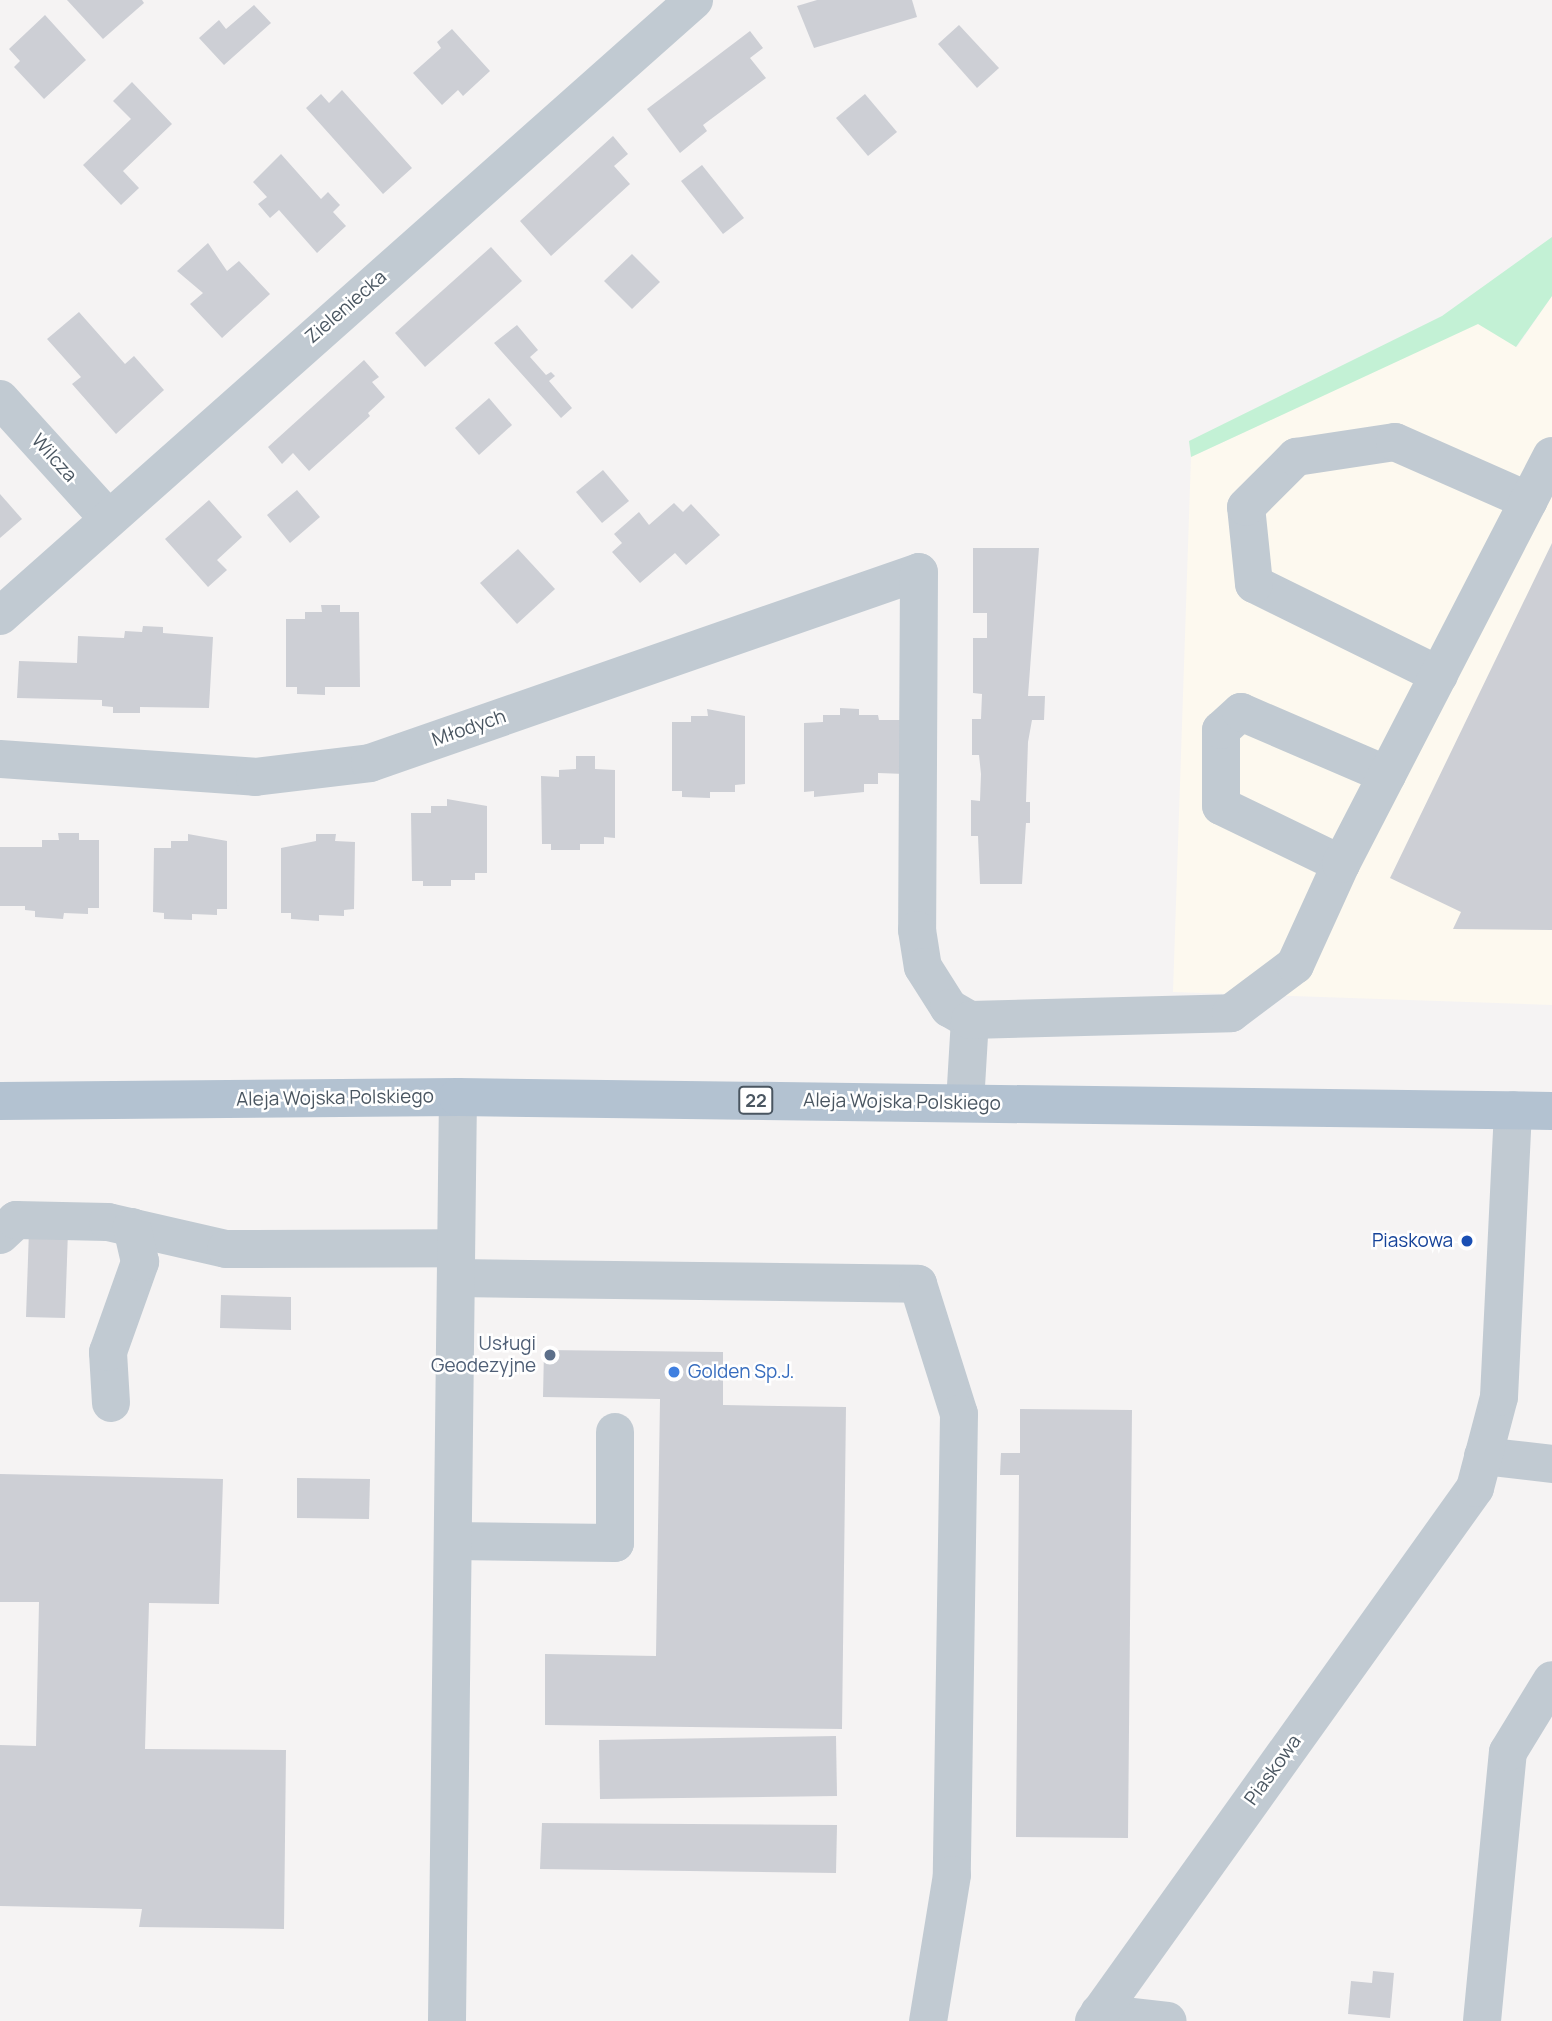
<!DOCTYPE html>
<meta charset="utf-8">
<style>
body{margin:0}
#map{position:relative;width:1552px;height:2021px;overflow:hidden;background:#f5f3f3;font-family:Manrope,sans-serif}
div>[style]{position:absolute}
.commercial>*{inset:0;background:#fdf9ef}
.green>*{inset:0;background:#c3f1d5}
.building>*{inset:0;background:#cdcfd5}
.minor>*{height:38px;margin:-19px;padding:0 19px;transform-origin:19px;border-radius:19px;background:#c1cad2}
.major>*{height:38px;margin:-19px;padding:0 19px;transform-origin:19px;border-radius:19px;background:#b3c2d1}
.dots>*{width:19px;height:19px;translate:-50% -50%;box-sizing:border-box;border:4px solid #fff;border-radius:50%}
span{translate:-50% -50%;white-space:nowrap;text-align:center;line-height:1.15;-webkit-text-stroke:5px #fff;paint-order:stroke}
.shield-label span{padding:2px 5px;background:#fff;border:2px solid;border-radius:5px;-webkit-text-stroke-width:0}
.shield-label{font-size:18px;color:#4a5661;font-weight:700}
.street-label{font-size:19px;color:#4a5661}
.transit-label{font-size:19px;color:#164399}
.right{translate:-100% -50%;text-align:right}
.service-label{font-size:19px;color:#4e5e75}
.shop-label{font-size:19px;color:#366cbe}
.left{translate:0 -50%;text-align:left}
</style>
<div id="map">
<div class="commercial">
<i style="clip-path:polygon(1552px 296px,1552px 1005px,1173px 992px,1191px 457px,1478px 323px,1517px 347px)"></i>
</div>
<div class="green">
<i style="clip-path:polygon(1552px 237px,1552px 296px,1516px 347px,1478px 324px,1191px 457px,1189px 441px,1442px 316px)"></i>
</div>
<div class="building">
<i style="clip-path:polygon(67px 0,142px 0,144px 3px,103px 39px)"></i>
<i style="clip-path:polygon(817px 0,912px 0,917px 17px,814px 48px,797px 6px)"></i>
<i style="clip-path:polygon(254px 5px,271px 23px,224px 65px,199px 38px,219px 20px,226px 29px)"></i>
<i style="clip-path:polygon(45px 15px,86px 60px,44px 99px,14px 67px,20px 61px,9px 49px)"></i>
<i style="clip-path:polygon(959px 25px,999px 68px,977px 88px,938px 44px)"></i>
<i style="clip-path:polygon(452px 29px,490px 71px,463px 96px,458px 90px,442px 105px,413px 73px,441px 48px,437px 42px)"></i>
<i style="clip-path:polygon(750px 31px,763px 48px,750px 58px,766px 78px,703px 125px,707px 131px,680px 153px,647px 109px)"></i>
<i style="clip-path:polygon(132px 82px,172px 124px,123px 171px,139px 188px,121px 205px,83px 165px,131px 119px,113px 101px)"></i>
<i style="clip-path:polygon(342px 90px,412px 168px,383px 194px,306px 108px,321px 94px,329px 103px)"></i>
<i style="clip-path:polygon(865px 94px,897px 132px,868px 156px,836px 118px)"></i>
<i style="clip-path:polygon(613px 136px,628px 154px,614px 166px,630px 184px,551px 256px,520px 221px)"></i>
<i style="clip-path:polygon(281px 154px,321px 199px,328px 192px,340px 205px,333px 212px,346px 226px,317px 253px,279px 210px,270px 218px,258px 204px,267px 197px,253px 182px)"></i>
<i style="clip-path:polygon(702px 165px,744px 218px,723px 234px,681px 181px)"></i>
<i style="clip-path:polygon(208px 243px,227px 271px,239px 261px,270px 294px,222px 338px,190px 304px,203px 293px,177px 271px)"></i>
<i style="clip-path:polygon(491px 247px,522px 281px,425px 367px,395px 333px)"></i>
<i style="clip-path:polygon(632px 254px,660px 282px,632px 309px,604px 281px)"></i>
<i style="clip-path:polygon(79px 312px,125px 364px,134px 356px,164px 390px,116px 434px,72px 384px,81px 377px,47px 339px)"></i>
<i style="clip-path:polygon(517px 325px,538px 350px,530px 357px,546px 375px,551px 372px,555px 376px,549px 381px,572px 408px,561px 418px,494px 343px)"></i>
<i style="clip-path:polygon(364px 360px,379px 377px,372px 382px,385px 397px,368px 413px,370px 416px,309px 471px,293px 453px,282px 464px,268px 447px)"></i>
<i style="clip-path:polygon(489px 398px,512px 425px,479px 455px,455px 428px)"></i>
<i style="clip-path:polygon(603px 470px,629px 501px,602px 523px,576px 492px)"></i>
<i style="clip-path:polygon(297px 490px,320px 517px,290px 543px,267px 515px)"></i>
<i style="clip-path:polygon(0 494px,22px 519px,0 538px)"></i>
<i style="clip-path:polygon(209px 500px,242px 537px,217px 560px,227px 570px,208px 587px,165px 539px)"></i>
<i style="clip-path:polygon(674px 503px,683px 512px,691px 504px,720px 535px,686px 565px,675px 553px,640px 583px,612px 552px,622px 543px,614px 534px,639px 512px,649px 525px)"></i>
<i style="clip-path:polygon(1552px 543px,1552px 930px,1453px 929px,1461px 912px,1390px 878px)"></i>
<i style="clip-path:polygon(973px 548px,1039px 548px,1028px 696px,1045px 696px,1044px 720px,1032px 720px,1028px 742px,1026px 802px,1030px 802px,1030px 823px,1026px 823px,1022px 884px,980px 884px,978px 836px,971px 836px,971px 800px,980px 801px,981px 774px,979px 755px,972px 755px,972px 719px,981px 719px,982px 694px,973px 693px,973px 638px,987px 638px,987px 613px,973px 613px)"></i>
<i style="clip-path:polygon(518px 549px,555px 589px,517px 624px,480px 583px)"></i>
<i style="clip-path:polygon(321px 605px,340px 605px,340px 612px,359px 612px,360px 687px,325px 687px,325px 695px,297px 694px,297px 687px,286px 687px,286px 619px,305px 619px,305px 612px,322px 612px)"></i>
<i style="clip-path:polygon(143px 626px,163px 627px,163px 633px,213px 637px,209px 708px,140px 707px,140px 713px,113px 713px,113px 707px,102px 706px,102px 700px,17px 698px,19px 661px,77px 663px,78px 636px,124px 638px,125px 631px,142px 632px)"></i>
<i style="clip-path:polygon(840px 708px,859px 709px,859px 715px,878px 715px,879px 720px,906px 720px,905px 774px,878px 773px,878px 784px,864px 784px,864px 792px,814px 797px,814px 791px,804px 792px,804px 723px,823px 722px,823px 715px,840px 715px)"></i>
<i style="clip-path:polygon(707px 709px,745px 716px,745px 784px,735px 785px,735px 792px,710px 792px,710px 798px,682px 797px,682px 791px,672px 791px,672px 722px,691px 722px,691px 716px,708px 716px)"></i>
<i style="clip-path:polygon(576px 756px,595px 756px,595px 769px,615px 770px,615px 838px,604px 837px,604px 844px,580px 844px,580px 850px,551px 850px,551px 844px,542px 844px,541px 776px,559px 777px,559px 770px,576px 769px)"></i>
<i style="clip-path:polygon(447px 799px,487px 806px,487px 873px,475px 873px,475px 880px,451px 880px,451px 886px,423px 886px,423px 881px,412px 881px,411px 813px,431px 813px,431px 806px,447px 806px)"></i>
<i style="clip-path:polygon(58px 833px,79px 833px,79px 840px,99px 840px,99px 908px,88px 908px,88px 914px,64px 913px,63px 919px,35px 917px,35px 911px,25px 910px,25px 906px,0 906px,0 847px,42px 847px,42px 840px,59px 840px)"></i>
<i style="clip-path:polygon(188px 834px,227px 841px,227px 909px,217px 909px,217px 915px,192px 914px,192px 920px,164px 919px,164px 913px,153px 912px,154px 848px,171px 848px,171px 841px,188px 841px)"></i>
<i style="clip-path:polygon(316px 834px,336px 834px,335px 841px,355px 842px,354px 909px,344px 910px,344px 916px,319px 915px,319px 921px,291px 919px,291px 913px,281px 913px,281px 848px,316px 841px)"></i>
<i style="clip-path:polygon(29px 1230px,68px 1231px,65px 1318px,26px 1317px)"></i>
<i style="clip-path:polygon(221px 1295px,291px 1297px,291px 1330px,220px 1328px)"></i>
<i style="clip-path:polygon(544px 1350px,723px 1352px,723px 1405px,846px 1407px,842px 1729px,545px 1725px,545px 1654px,656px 1656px,660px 1399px,543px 1397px)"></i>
<i style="clip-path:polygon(1020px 1409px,1132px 1410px,1128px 1838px,1016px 1837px,1019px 1475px,1000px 1475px,1001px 1453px,1020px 1453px)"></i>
<i style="clip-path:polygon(0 1474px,223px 1479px,219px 1604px,149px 1603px,145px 1749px,286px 1750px,284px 1929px,139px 1927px,142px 1909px,0 1906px,0 1745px,36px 1746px,39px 1602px,0 1602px)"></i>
<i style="clip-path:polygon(297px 1478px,370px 1479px,369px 1519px,297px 1518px)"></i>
<i style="clip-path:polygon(836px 1736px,837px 1796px,600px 1799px,599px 1740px)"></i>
<i style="clip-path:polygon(542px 1823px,837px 1825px,836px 1873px,540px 1869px)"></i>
<i style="clip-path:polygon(1373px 1971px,1394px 1973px,1390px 2018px,1348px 2014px,1351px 1981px,1372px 1983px)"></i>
</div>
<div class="minor">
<i style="left:0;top:399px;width:159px;rotate:47.8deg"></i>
<i style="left:0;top:616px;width:928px;rotate:-41.59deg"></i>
<i style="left:1439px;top:675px;width:206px;rotate:-153.8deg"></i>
<i style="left:1254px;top:584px;width:77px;rotate:-95.9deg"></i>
<i style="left:1246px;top:507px;width:71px;rotate:-45deg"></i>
<i style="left:1296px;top:457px;width:100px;rotate:-8.6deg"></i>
<i style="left:1395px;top:442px;width:146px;rotate:23.8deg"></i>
<i style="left:0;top:759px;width:256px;rotate:4deg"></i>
<i style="left:255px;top:777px;width:116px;rotate:-6.9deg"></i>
<i style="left:370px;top:763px;width:581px;rotate:-19.18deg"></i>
<i style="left:919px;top:572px;width:358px;rotate:90.3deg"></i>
<i style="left:917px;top:930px;width:37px;rotate:81deg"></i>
<i style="left:923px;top:967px;width:49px;rotate:57.6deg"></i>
<i style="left:949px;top:1008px;width:24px;rotate:30deg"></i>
<i style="left:1341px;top:864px;width:133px;rotate:-154.2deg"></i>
<i style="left:1221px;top:806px;width:76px;rotate:-90deg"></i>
<i style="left:1221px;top:730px;width:27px;rotate:-42deg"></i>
<i style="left:1241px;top:712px;width:159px;rotate:23.3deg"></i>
<i style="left:965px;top:1103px;width:83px;rotate:-86.6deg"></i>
<i style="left:970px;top:1020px;width:261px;rotate:-1.5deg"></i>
<i style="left:1231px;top:1013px;width:80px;rotate:-36.9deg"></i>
<i style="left:1295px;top:965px;width:111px;rotate:-65.5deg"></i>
<i style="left:1341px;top:864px;width:459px;rotate:-62.7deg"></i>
<i style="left:0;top:1235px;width:22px;rotate:-43deg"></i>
<i style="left:16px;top:1220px;width:92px;rotate:1.2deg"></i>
<i style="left:108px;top:1222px;width:121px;rotate:12.9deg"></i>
<i style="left:226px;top:1249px;width:230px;rotate:-0.2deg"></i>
<i style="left:456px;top:1278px;width:462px;rotate:0.7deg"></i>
<i style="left:918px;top:1284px;width:136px;rotate:72.5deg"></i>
<i style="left:959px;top:1414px;width:461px;rotate:90.9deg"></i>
<i style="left:952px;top:1875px;width:148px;rotate:99.3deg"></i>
<i style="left:111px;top:1403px;width:51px;rotate:-93.4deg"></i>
<i style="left:108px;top:1352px;width:96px;rotate:-70.4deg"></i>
<i style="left:140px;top:1262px;width:36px;rotate:-103deg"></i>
<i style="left:1483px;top:1456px;width:69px;rotate:6.6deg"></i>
<i style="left:453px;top:1541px;width:162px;rotate:0.7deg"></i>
<i style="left:615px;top:1543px;width:111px;rotate:-90deg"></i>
<i style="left:1099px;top:2013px;width:69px;rotate:6.6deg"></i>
<i style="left:447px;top:2021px;width:924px;rotate:-89.32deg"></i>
<i style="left:1094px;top:2021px;width:655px;rotate:-54.44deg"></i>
<i style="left:1475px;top:1488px;width:94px;rotate:-75.2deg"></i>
<i style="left:1499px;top:1397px;width:287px;rotate:-87.2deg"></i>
<i style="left:1482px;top:2021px;width:270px;rotate:-84.5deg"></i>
<i style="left:1508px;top:1752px;width:84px;rotate:-58.6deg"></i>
</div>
<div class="major">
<i style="left:0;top:1101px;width:458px;rotate:-0.5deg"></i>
<i style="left:458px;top:1097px;width:1094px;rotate:0.73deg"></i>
</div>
<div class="dots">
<i style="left:1467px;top:1241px;background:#1a4fb4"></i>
<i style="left:550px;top:1355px;background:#5c6f8a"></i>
<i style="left:674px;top:1372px;background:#3f7fe0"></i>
</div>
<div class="shield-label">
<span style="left:756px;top:1100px">22</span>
</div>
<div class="street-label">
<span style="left:346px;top:307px;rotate:-41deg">Zieleniecka</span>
<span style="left:54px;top:458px;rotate:48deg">Wilcza</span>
<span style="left:469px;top:728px;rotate:-19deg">Młodych</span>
<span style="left:335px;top:1098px;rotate:-1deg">Aleja Wojska Polskiego</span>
<span style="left:902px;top:1102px;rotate:1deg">Aleja Wojska Polskiego</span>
<span style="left:1273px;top:1770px;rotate:-54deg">Piaskowa</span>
</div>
<div class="transit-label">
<span class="right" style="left:1453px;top:1241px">Piaskowa</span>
</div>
<div class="service-label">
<span class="right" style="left:536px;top:1355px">Usługi<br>Geodezyjne</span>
</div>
<div class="shop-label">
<span class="left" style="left:688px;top:1372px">Golden Sp.J.</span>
</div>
</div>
